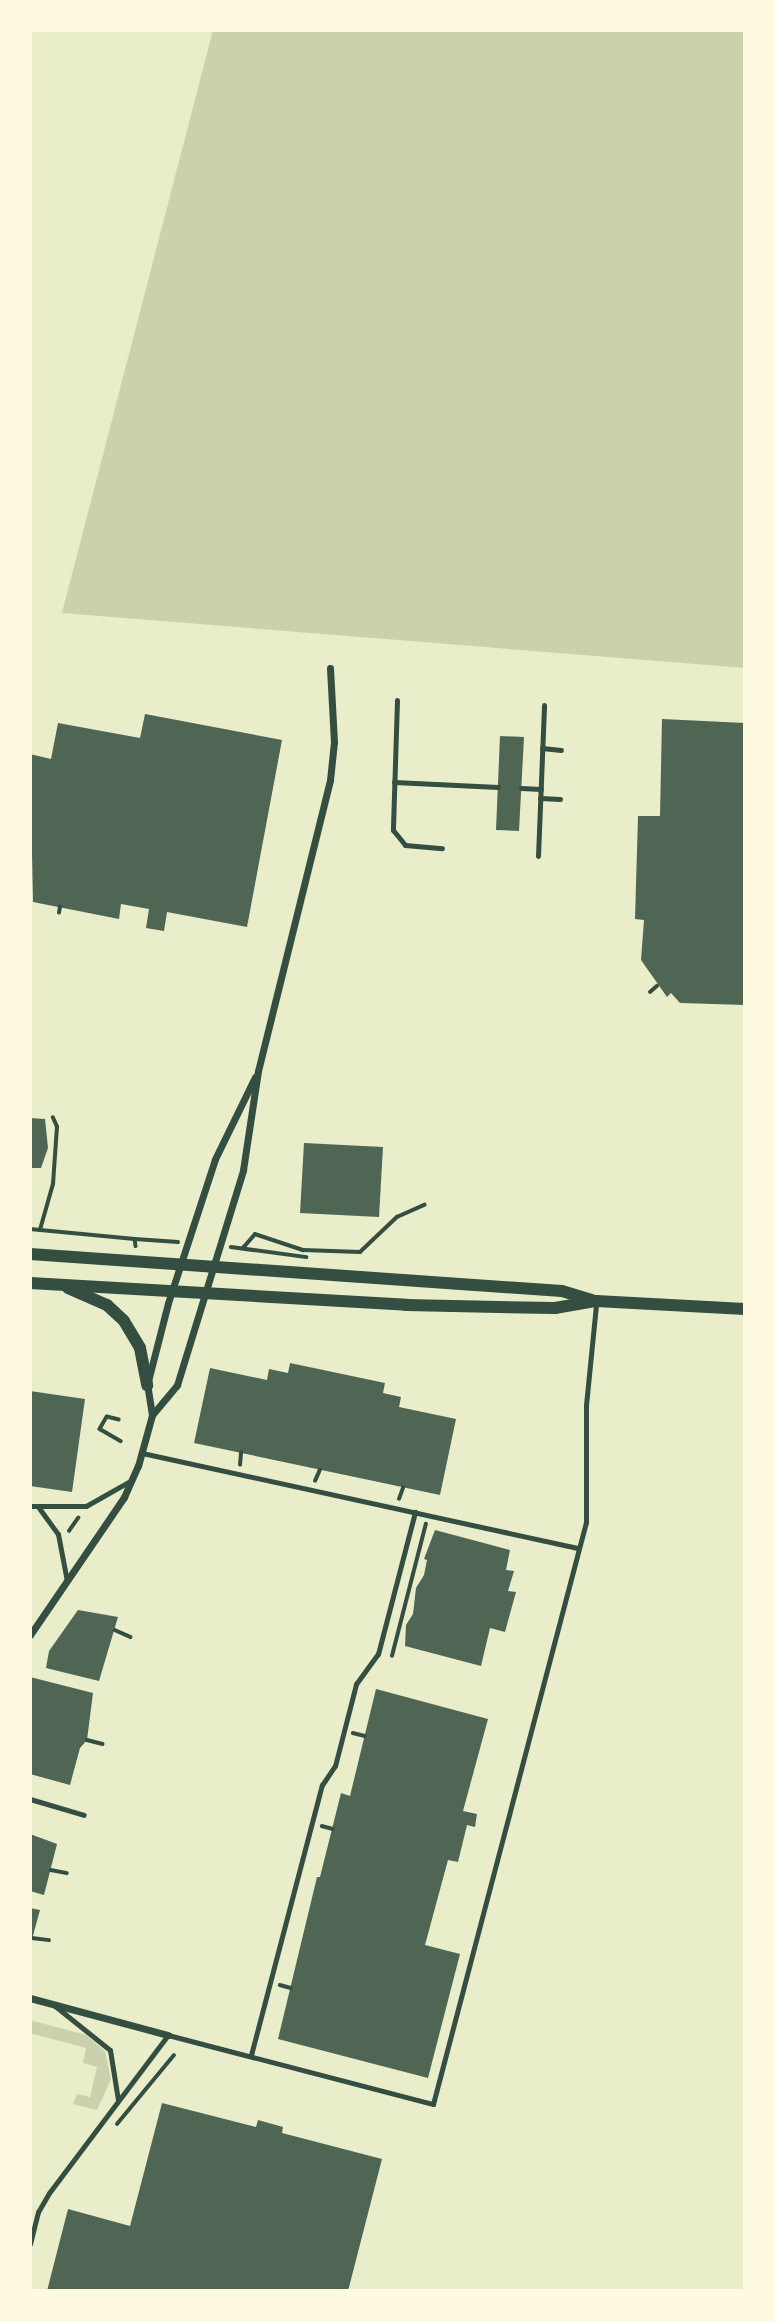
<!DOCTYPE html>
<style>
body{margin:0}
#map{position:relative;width:775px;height:2321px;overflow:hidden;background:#e9edc9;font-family:Signika,sans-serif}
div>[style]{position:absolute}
.green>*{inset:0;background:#cad2ad}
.building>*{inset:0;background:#4f6655}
.path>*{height:3.5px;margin:-1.75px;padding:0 1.75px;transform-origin:1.75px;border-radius:1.75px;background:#344e41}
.service>*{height:5px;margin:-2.5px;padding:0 2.5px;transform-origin:2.5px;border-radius:2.5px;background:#344e41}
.minor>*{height:7px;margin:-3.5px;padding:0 3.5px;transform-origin:3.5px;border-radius:3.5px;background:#344e41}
.tertiary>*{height:12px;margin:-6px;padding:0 6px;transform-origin:6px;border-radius:6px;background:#344e41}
span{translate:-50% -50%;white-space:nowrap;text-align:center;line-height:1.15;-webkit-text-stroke:7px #fefae0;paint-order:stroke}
.frame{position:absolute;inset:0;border:32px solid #fefae0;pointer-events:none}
</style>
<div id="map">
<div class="green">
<i style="clip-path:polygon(213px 30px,745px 30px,745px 668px,62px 613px)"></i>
<i style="clip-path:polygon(30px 2020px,86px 2035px,105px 2051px,111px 2079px,97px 2110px,73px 2104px,77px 2094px,90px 2097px,97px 2067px,83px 2063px,86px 2048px,30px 2033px)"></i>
</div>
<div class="building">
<i style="clip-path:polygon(145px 714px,282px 740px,247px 927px,167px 912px,164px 931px,146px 928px,149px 909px,121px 904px,119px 919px,33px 902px,30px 754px,51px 759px,58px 723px,140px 738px)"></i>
<i style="clip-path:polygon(662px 719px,745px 723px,745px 1005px,680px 1003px,671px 993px,667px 997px,641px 960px,644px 920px,635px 919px,638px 816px,660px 816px)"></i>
<i style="clip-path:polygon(500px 736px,524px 737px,519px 831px,496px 830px)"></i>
<i style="clip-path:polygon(30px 1118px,45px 1119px,48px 1148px,41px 1168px,30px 1168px)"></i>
<i style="clip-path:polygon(304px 1143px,383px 1147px,379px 1217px,300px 1213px)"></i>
<i style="clip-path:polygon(290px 1363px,385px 1383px,383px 1393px,401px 1397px,399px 1407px,456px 1419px,440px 1495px,194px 1443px,210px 1368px,267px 1380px,269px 1369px,288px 1373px)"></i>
<i style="clip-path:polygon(30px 1391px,85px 1399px,72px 1492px,30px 1486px)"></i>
<i style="clip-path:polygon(435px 1530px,510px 1550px,506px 1570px,514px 1571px,508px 1591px,516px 1592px,505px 1632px,490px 1628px,481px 1666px,405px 1646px,406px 1625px,413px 1614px,416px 1588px,424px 1575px,427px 1560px,424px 1559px)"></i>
<i style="clip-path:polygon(78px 1610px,118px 1617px,99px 1681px,46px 1668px,49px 1651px)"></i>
<i style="clip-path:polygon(30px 1677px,93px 1693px,87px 1740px,80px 1748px,70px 1785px,30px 1774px)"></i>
<i style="clip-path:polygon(376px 1689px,488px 1719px,463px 1811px,477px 1814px,475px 1827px,467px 1825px,458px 1862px,448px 1860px,425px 1945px,460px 1954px,428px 2078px,278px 2039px,317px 1877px,320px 1877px,341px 1793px,350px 1796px)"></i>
<i style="clip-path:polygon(30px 1834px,57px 1844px,44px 1895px,30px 1891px)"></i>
<i style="clip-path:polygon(30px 1908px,40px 1910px,31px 1943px,30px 1943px)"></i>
<i style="clip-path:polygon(162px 2103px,256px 2127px,258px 2120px,283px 2127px,282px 2133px,382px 2159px,348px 2291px,47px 2291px,68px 2209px,130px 2226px)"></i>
</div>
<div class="path">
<i style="left:59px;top:913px;width:6px;rotate:-81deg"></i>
<i style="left:650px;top:992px;width:9px;rotate:-41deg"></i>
<i style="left:30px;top:1229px;width:105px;rotate:5.4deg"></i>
<i style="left:135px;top:1239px;width:7px;rotate:82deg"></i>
<i style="left:40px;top:1230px;width:48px;rotate:-74.2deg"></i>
<i style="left:53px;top:1184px;width:57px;rotate:-86deg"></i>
<i style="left:57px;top:1127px;width:10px;rotate:-114deg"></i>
<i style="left:135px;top:1239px;width:43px;rotate:4deg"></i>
<i style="left:231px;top:1247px;width:76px;rotate:7.6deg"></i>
<i style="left:243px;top:1248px;width:18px;rotate:-49deg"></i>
<i style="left:255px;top:1234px;width:51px;rotate:18.4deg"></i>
<i style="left:303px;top:1250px;width:57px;rotate:2deg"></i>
<i style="left:360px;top:1252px;width:51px;rotate:-43.4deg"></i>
<i style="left:397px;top:1217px;width:30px;rotate:-24deg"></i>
<i style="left:119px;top:1420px;width:12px;rotate:-166deg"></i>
<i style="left:107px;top:1417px;width:14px;rotate:120deg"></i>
<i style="left:100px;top:1429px;width:24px;rotate:30deg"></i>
<i style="left:240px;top:1465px;width:12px;rotate:-85deg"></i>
<i style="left:315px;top:1481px;width:12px;rotate:-66deg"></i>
<i style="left:399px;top:1499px;width:12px;rotate:-70deg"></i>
<i style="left:69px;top:1531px;width:16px;rotate:-55deg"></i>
<i style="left:115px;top:1630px;width:17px;rotate:24deg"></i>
<i style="left:392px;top:1656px;width:136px;rotate:-75.6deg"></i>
<i style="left:353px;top:1733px;width:12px;rotate:14deg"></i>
<i style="left:87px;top:1740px;width:16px;rotate:14deg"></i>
<i style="left:322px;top:1826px;width:11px;rotate:15deg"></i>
<i style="left:51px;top:1870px;width:16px;rotate:11deg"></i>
<i style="left:32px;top:1938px;width:17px;rotate:7deg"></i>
<i style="left:280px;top:1985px;width:11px;rotate:15deg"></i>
<i style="left:117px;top:2124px;width:89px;rotate:-50.4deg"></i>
</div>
<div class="service">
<i style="left:397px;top:700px;width:130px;rotate:91.8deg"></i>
<i style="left:393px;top:830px;width:19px;rotate:51deg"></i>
<i style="left:405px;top:845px;width:37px;rotate:5deg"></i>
<i style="left:542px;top:748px;width:19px;rotate:6deg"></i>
<i style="left:394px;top:782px;width:104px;rotate:2.8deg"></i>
<i style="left:521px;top:788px;width:20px;rotate:3deg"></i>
<i style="left:540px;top:798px;width:20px;rotate:3deg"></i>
<i style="left:538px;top:856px;width:151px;rotate:-87.7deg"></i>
<i style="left:142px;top:1453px;width:447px;rotate:12.3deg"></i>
<i style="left:30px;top:1506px;width:56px"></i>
<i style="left:86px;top:1506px;width:51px;rotate:-29.6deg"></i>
<i style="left:39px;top:1508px;width:32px;rotate:54deg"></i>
<i style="left:58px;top:1534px;width:48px;rotate:79.2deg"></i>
<i style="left:30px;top:1799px;width:56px;rotate:16.5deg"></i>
<i style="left:55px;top:2006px;width:70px;rotate:38.7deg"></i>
<i style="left:110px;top:2050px;width:51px;rotate:80.9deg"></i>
<i style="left:251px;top:2055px;width:279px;rotate:-75.3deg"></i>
<i style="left:322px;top:1785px;width:23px;rotate:-56deg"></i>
<i style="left:335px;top:1766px;width:85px;rotate:-75.6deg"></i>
<i style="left:356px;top:1684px;width:37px;rotate:-54deg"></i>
<i style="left:378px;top:1654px;width:147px;rotate:-75.4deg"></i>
<i style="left:30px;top:2244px;width:33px;rotate:-76deg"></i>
<i style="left:38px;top:2212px;width:22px;rotate:-60deg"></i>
<i style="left:49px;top:2193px;width:198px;rotate:-53deg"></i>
<i style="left:168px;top:2035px;width:274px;rotate:14.6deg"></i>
<i style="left:433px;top:2104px;width:602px;rotate:-75.27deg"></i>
<i style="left:586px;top:1522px;width:117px;rotate:-90deg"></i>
<i style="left:586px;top:1405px;width:101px;rotate:-84.3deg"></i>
</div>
<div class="minor">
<i style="left:152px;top:1415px;width:39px;rotate:-50deg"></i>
<i style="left:177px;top:1385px;width:225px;rotate:-72.9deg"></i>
<i style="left:243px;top:1170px;width:100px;rotate:-81.4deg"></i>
<i style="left:258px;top:1071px;width:300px;rotate:-76.1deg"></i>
<i style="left:330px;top:780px;width:38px;rotate:-84deg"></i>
<i style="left:334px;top:742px;width:74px;rotate:-93.1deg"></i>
<i style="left:30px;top:1635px;width:167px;rotate:-55.7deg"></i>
<i style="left:124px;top:1497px;width:34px;rotate:-66deg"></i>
<i style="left:138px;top:1466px;width:53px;rotate:-74.6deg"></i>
<i style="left:152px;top:1415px;width:30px;rotate:-99deg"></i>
<i style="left:147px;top:1385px;width:85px;rotate:-75.6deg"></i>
<i style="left:168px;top:1303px;width:151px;rotate:-71.9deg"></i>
<i style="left:215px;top:1159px;width:91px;rotate:-64deg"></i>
<i style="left:30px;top:1998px;width:143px;rotate:15deg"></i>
</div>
<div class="tertiary">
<i style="left:30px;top:1254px;width:533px;rotate:3.98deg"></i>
<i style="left:562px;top:1291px;width:31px;rotate:17deg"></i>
<i style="left:30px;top:1283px;width:377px;rotate:3.3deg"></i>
<i style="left:406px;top:1305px;width:149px;rotate:1.2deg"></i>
<i style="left:555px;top:1308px;width:42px;rotate:-9.7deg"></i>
<i style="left:596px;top:1301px;width:149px;rotate:3.1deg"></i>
<i style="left:68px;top:1288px;width:43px;rotate:23.6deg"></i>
<i style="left:107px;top:1305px;width:23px;rotate:43deg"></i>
<i style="left:124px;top:1321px;width:31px;rotate:59deg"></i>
<i style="left:140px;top:1348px;width:38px;rotate:79deg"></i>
</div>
<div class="frame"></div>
</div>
